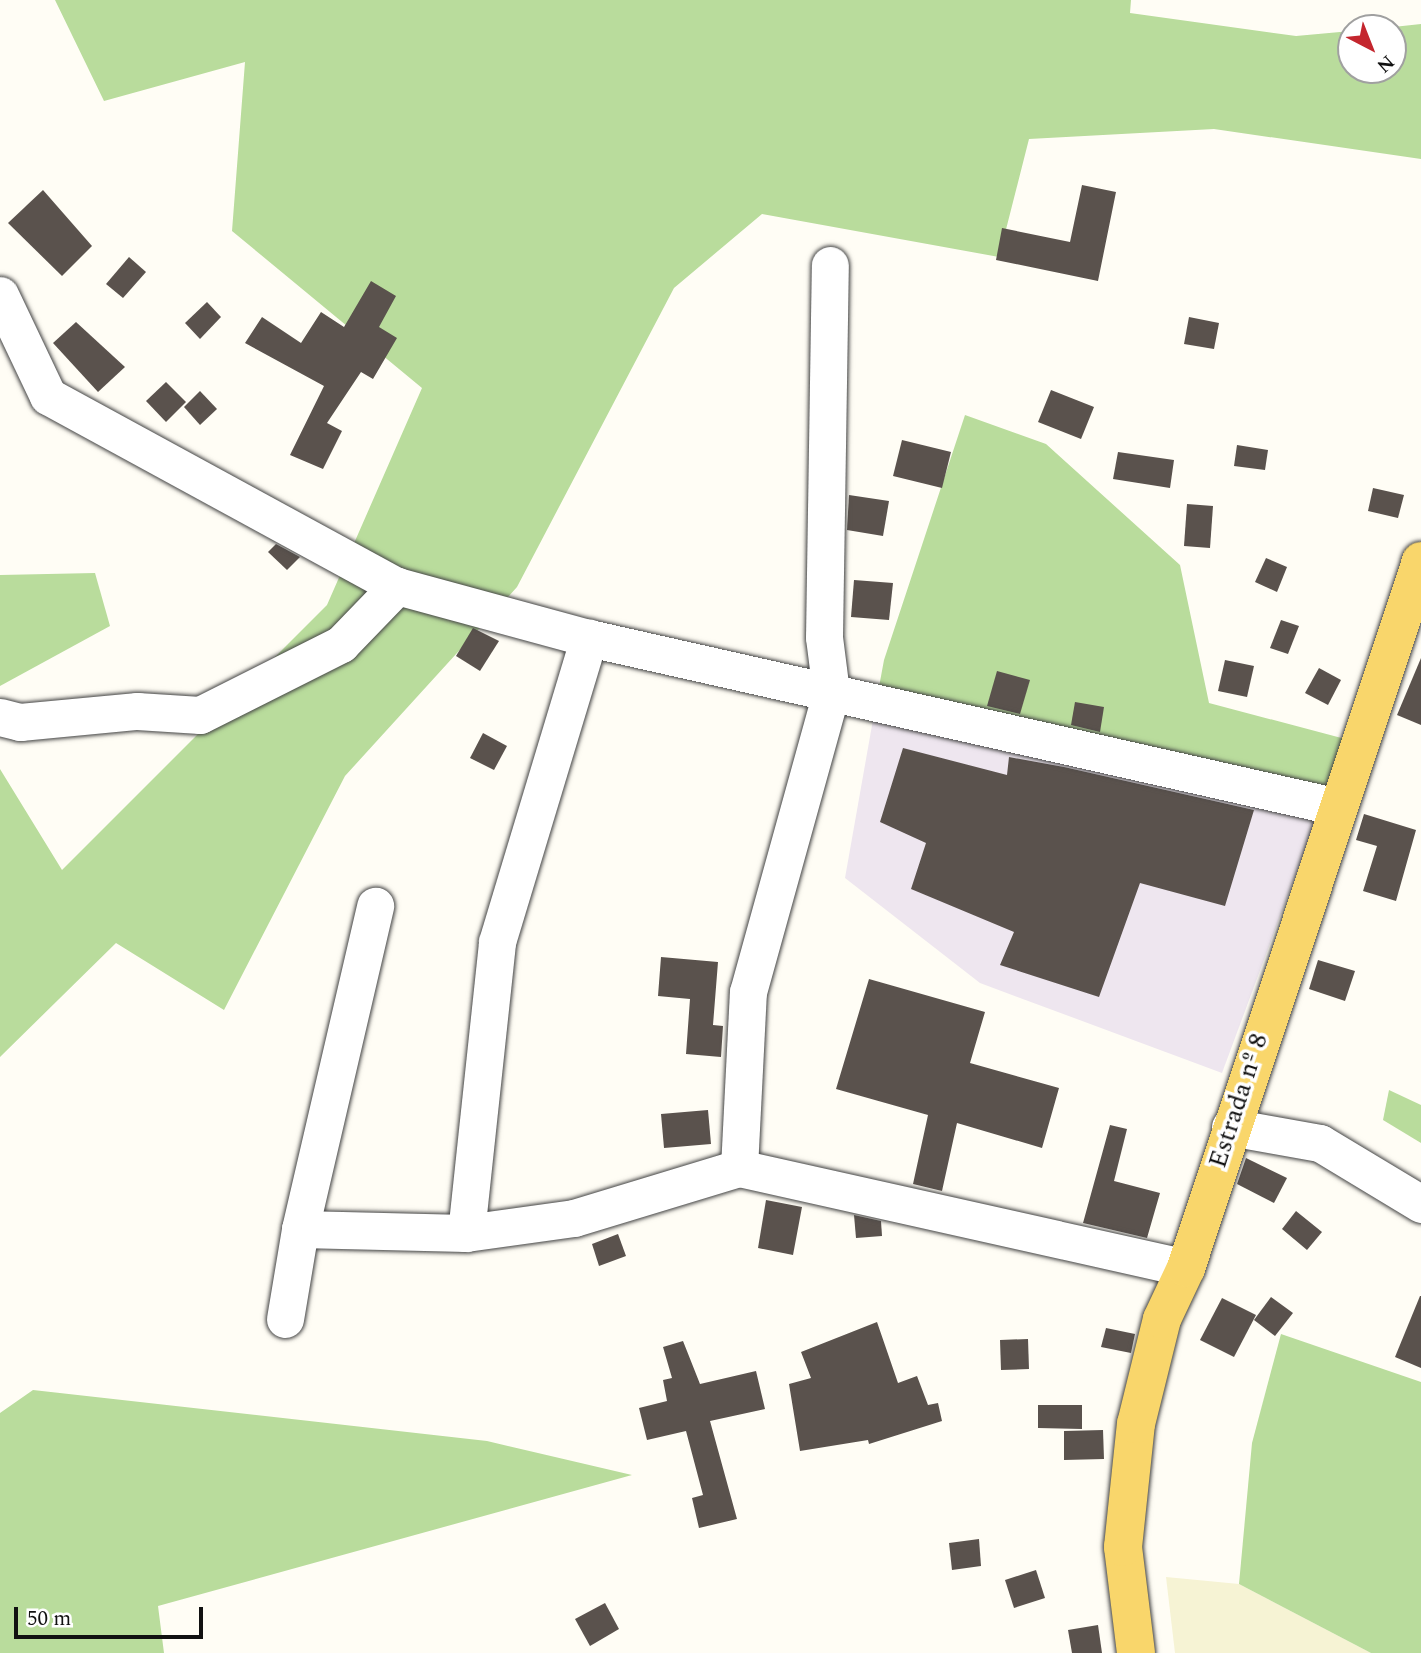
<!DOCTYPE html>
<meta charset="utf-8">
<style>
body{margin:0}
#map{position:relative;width:1421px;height:1653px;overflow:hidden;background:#fffdf5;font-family:Spectral,serif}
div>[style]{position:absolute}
.industrial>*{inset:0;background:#eee6ef}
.farmland>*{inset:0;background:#f6f3d4}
.forest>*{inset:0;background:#b9dc9c}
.building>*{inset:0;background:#5a524d}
.roads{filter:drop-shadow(0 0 2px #444) drop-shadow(0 0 2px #444)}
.minor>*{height:37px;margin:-18.5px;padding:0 18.5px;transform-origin:18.5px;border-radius:18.5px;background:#fff}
.major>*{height:38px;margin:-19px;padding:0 19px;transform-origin:19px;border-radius:19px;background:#f9d66b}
span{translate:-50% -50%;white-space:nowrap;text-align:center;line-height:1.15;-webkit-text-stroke:7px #fff;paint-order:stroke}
.street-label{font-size:26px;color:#111}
.north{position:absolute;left:1337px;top:14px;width:70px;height:70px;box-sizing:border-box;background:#fff;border:2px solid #a0a0a0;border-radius:50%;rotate:138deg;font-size:19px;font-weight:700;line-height:28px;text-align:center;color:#111}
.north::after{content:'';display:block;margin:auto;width:24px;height:32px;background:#c4262e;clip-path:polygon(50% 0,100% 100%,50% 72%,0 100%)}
.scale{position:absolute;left:14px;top:1607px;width:189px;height:32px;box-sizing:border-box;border:4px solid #111;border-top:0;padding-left:9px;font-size:21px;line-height:24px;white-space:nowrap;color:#111;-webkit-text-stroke:5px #fff;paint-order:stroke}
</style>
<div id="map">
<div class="industrial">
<i style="clip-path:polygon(874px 714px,1321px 806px,1222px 1073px,980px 983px,845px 878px)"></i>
</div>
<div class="farmland">
<i style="clip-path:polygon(1166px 1577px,1239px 1584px,1371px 1653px,1175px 1653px)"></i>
</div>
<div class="forest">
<i style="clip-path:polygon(55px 0,1131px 0,1130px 13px,1296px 36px,1351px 31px,1351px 70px,1393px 70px,1393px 28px,1384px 28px,1421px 24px,1421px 159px,1214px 129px,1029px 139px,999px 257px,762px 214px,674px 288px,517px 587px,345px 776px,224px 1010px,116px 943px,0 1057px,0 769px,62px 870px,327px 605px,422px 388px,232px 231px,245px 62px,104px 101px)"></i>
<i style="clip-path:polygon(965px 415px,1046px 444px,1180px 565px,1209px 703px,1349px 740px,1321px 806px,874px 714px,884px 660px)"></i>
<i style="clip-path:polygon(95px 573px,110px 626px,0 686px,0 575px)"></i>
<i style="clip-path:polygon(1389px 1090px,1421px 1105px,1421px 1143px,1383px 1120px)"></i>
<i style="clip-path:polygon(1281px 1334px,1421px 1382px,1421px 1653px,1371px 1653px,1239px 1584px,1252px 1443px)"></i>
<i style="clip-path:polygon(33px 1390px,487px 1441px,632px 1475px,158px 1606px,164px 1653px,0 1653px,0 1413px)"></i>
</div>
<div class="building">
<i style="clip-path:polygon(1082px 185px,1116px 192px,1098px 281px,996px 260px,1002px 228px,1070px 242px)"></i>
<i style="clip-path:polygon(43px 190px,92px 246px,62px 276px,8px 223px)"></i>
<i style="clip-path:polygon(129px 257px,146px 272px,123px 298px,106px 284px)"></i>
<i style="clip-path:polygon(371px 281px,396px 296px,379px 327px,397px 338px,373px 379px,361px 372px,327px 423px,342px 431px,323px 469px,290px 455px,324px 386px,245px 343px,262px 317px,301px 343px,321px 312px,344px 327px)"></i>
<i style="clip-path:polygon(207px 302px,221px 317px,200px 339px,185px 323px)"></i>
<i style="clip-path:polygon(1189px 317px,1219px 323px,1214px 349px,1184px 344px)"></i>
<i style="clip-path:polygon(76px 322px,125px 367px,98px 392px,53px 343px)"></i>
<i style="clip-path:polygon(166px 382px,186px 402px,166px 422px,146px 401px)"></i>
<i style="clip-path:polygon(1051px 390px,1094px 407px,1081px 439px,1038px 422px)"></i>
<i style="clip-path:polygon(200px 391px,217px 409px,200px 425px,184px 407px)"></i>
<i style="clip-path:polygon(902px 440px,951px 452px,942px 488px,893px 476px)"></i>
<i style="clip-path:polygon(1237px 445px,1268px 450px,1265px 470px,1234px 466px)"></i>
<i style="clip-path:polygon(1118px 452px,1174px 460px,1170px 488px,1113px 479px)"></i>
<i style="clip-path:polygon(1373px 488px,1404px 495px,1398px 518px,1368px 511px)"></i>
<i style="clip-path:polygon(849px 495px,889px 501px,883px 536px,847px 530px)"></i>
<i style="clip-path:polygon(1187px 504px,1213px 506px,1210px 548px,1184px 546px)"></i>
<i style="clip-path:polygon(276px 544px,300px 557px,287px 570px,268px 552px)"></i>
<i style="clip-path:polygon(1266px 558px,1287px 567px,1277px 592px,1255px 582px)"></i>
<i style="clip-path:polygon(854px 580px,893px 583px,889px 620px,851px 617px)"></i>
<i style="clip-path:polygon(1281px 620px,1299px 626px,1288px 654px,1270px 648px)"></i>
<i style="clip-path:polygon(473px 628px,499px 641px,480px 671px,456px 656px)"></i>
<i style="clip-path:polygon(1421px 658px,1421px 725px,1397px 715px)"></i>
<i style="clip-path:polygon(1225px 660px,1254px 666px,1247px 697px,1218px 691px)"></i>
<i style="clip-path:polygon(1319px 668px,1341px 680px,1328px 705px,1305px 693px)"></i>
<i style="clip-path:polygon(997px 671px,1030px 680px,1020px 714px,987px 706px)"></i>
<i style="clip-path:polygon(1075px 702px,1104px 707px,1100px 732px,1071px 725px)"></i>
<i style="clip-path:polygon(483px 733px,507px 746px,494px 770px,470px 758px)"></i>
<i style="clip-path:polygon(903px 748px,1007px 775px,1009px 757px,1064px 767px,1254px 810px,1225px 906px,1140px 883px,1099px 997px,1000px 965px,1014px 932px,911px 889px,926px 843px,880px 822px)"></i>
<i style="clip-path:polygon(1364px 814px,1416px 830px,1396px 901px,1363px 891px,1377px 846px,1356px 840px)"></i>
<i style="clip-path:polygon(661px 957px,718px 962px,713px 1025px,723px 1026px,721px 1057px,686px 1054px,690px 999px,658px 996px)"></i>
<i style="clip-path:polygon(1318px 960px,1355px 971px,1345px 1001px,1309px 989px)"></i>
<i style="clip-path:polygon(869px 979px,985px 1012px,970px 1063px,1059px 1088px,1042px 1148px,957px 1123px,942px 1191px,913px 1184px,928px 1115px,836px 1089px)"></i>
<i style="clip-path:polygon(708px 1110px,711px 1144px,664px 1148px,661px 1114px)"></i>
<i style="clip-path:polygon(1110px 1125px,1127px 1129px,1114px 1181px,1160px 1193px,1147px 1238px,1083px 1223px)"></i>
<i style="clip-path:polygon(1246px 1158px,1287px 1178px,1274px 1203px,1237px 1184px)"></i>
<i style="clip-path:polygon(766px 1200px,802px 1207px,793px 1255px,758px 1248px)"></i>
<i style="clip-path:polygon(1296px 1211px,1322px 1232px,1307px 1250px,1282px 1229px)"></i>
<i style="clip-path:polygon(854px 1215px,881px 1221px,882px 1236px,856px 1238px)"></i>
<i style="clip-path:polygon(618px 1234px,626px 1256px,599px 1266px,592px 1244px)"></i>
<i style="clip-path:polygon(1420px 1296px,1421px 1296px,1421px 1368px,1395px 1357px)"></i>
<i style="clip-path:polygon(1271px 1297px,1293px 1313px,1275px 1336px,1254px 1320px)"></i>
<i style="clip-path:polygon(1222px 1298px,1256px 1315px,1234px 1357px,1200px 1340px)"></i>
<i style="clip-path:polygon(877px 1322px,898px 1383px,917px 1376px,928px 1405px,938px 1403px,942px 1421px,869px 1444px,868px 1440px,800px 1451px,789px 1384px,811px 1378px,801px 1352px)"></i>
<i style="clip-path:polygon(1106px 1328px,1135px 1334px,1131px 1353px,1101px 1347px)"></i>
<i style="clip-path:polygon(1028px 1339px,1029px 1369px,1001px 1370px,1000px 1340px)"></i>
<i style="clip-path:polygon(683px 1341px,700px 1384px,756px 1371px,765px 1409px,710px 1421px,737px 1519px,699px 1528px,692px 1498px,703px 1495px,686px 1431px,647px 1440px,639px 1408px,667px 1401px,663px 1380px,672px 1378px,663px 1347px)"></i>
<i style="clip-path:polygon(1038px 1405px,1082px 1405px,1082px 1429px,1038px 1428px)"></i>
<i style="clip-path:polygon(1103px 1430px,1104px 1459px,1064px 1460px,1064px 1431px)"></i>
<i style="clip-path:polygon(979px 1539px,981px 1566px,952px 1570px,949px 1543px)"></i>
<i style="clip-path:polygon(1036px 1570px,1045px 1598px,1014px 1608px,1005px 1580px)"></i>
<i style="clip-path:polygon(605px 1603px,619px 1629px,590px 1646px,575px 1619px)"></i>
<i style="clip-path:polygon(1098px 1625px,1102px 1653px,1072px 1653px,1068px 1630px)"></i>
</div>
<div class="roads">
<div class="minor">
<i style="left:0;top:295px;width:112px;rotate:64.6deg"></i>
<i style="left:48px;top:396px;width:397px;rotate:28.6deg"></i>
<i style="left:397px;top:586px;width:199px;rotate:15.2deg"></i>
<i style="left:589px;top:638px;width:768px;rotate:12.71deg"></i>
<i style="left:0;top:717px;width:21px;rotate:14deg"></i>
<i style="left:20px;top:722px;width:118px;rotate:-5.4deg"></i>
<i style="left:137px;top:711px;width:63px;rotate:3.6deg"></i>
<i style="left:200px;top:715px;width:158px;rotate:-26.7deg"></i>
<i style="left:341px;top:644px;width:81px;rotate:-46deg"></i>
<i style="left:1230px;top:1127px;width:91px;rotate:10.1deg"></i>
<i style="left:1320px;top:1143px;width:118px;rotate:31.1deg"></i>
<i style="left:739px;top:1168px;width:176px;rotate:-87.1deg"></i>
<i style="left:748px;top:992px;width:311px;rotate:-74.5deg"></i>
<i style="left:831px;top:692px;width:55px;rotate:-97.3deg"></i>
<i style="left:824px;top:637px;width:372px;rotate:-89.1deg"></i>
<i style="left:300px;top:1229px;width:166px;rotate:1.4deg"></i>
<i style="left:466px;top:1233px;width:109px;rotate:-7.9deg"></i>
<i style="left:574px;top:1218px;width:172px;rotate:-16.9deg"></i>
<i style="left:739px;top:1168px;width:458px;rotate:12.6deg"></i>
<i style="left:466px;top:1233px;width:293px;rotate:-83.9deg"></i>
<i style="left:497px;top:942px;width:318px;rotate:-73.2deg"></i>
<i style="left:285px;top:1319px;width:91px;rotate:-80.5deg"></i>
<i style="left:300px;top:1229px;width:332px;rotate:-76.9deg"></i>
</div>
<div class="major">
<i style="left:1136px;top:1653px;width:107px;rotate:-97deg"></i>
<i style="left:1123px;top:1547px;width:124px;rotate:-84deg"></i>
<i style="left:1136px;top:1424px;width:108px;rotate:-76.1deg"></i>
<i style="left:1162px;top:1319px;width:56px;rotate:-64.8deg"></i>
<i style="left:1186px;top:1268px;width:745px;rotate:-71.61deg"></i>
</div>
</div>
<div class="street-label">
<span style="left:1239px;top:1101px;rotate:-72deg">Estrada nº 8</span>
</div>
<div class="north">N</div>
<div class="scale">50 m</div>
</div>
